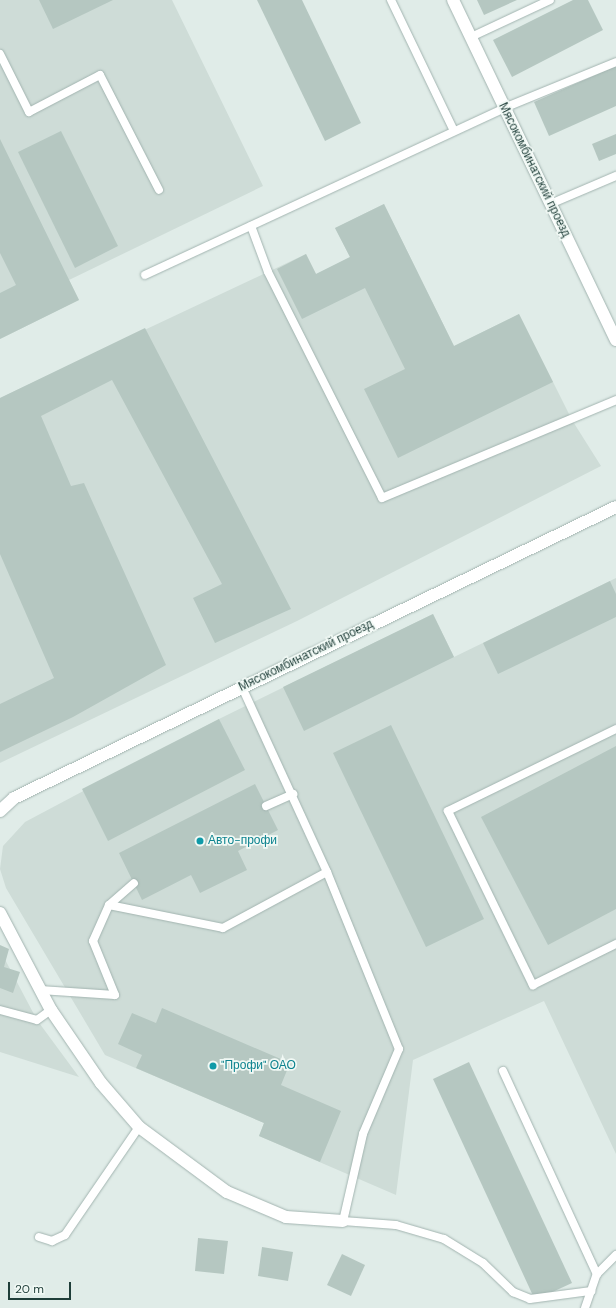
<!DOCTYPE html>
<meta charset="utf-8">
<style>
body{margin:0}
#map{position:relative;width:616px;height:1308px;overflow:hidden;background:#e0ece8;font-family:"DM Sans",sans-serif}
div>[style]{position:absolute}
.built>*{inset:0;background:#cedcd7}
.building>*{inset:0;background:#b5c7c1}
.roads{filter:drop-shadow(0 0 1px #a2b4b0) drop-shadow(0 0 1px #a2b4b0)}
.lane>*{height:8px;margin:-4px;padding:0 4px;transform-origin:4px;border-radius:4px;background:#fff}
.street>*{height:12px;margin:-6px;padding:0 6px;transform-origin:6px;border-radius:6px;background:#fff}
.dots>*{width:11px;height:11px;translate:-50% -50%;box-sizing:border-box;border:2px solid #f1f9f5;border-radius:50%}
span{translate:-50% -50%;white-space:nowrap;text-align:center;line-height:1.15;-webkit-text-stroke:3.5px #f1f9f5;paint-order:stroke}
.street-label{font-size:12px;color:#1f3e39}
.culture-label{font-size:12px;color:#0d838f}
.left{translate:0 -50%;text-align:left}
.scale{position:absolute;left:8px;top:1282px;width:63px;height:18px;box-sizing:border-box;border:2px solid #1f3e39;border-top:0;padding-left:5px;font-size:12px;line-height:14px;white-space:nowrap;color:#1f3e39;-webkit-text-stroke:3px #f1f9f5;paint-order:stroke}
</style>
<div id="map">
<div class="built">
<i style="clip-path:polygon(0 0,172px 0,263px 186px,69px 280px,79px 300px,0 339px)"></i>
<i style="clip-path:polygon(384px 204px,454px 346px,519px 314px,572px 420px,601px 466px,297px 621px,0 763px,0 398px,306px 254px,316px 274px,350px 257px,335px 228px)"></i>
<i style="clip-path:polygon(616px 578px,616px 1154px,544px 1001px,413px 1060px,396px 1195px,259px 1136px,264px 1123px,105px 1055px,6px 888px,0 869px,3px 846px,25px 822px,219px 719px,433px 614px,454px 657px)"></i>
<i style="clip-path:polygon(0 950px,37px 1020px,79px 1077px,0 1052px)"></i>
</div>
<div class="building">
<i style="clip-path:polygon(39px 0,113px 0,53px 29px)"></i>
<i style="clip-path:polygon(257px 0,302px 0,361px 123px,325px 141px)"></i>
<i style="clip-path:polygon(477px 0,517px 0,484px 15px)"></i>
<i style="clip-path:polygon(573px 0,588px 0,603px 30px,512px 77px,493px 40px)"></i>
<i style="clip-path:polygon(616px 66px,616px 106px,549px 136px,534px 102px)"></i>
<i style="clip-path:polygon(61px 131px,118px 246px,75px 268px,18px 152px)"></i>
<i style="clip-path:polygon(616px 134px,616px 154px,599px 161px,592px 144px)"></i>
<i style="clip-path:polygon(0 139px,79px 300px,0 339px,0 293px,16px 285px,0 253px)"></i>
<i style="clip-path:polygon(384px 204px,454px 346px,519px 314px,553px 382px,398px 458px,364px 389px,405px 369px,365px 288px,302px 319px,277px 269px,306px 254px,316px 274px,350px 257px,335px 228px)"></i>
<i style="clip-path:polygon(145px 328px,291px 609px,215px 643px,193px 598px,222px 584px,112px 380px,41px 416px,71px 486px,84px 483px,166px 665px,73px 717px,0 752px,0 704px,54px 678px,0 554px,0 398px)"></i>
<i style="clip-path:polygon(610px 581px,616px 594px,616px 617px,498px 674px,483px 643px)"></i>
<i style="clip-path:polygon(433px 614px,454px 657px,304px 731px,283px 687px)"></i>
<i style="clip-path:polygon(219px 719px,245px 770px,108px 841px,82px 789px)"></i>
<i style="clip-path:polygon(391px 725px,484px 919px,426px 947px,333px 753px)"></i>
<i style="clip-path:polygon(616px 746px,616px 909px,548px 945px,481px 817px)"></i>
<i style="clip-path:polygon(255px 784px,278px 830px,238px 851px,247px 870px,200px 893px,191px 875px,142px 900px,119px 853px)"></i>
<i style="clip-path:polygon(0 945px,9px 949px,4px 967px,20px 972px,13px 993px,0 988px)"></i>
<i style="clip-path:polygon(162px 1008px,290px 1063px,281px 1085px,341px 1111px,320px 1162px,259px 1136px,264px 1123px,136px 1068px,142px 1055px,118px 1044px,132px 1013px,156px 1023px)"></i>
<i style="clip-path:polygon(469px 1062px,572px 1283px,535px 1300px,433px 1079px)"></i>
<i style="clip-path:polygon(198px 1238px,228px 1241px,224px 1274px,195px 1271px)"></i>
<i style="clip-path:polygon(262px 1247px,293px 1252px,288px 1281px,258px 1276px)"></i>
<i style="clip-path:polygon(342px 1254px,365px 1265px,351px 1296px,327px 1285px)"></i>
</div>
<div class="roads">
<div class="lane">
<i style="left:391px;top:0;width:145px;rotate:64.3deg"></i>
<i style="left:471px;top:37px;width:87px;rotate:-25.1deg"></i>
<i style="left:0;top:54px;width:65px;rotate:63.4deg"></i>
<i style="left:29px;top:112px;width:80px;rotate:-27.5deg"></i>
<i style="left:100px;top:75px;width:129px;rotate:62.8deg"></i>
<i style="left:550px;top:204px;width:72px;rotate:-23deg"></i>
<i style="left:251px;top:226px;width:49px;rotate:69.7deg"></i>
<i style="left:268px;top:272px;width:253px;rotate:63.2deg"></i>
<i style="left:382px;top:498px;width:254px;rotate:-22.7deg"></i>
<i style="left:145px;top:275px;width:396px;rotate:-24.9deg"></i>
<i style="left:504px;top:108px;width:121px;rotate:-22.3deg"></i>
<i style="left:616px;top:729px;width:187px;rotate:154deg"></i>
<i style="left:448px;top:811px;width:194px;rotate:64deg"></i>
<i style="left:533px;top:985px;width:93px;rotate:-26.3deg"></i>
<i style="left:266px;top:806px;width:30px;rotate:-24deg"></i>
<i style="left:327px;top:872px;width:191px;rotate:67.9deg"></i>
<i style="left:399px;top:1049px;width:92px;rotate:113deg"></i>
<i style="left:363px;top:1134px;width:89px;rotate:102.9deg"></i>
<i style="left:343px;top:1221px;width:53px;rotate:4.3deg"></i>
<i style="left:396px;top:1225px;width:50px;rotate:16.3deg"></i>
<i style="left:444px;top:1239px;width:46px;rotate:31.6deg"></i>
<i style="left:483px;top:1263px;width:42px;rotate:44deg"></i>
<i style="left:513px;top:1292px;width:18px;rotate:22deg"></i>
<i style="left:530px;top:1299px;width:62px;rotate:-7.5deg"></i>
<i style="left:109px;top:905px;width:116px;rotate:11.4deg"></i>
<i style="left:223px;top:928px;width:118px;rotate:-28.3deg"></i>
<i style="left:327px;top:872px;width:204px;rotate:-114.7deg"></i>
<i style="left:40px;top:990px;width:75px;rotate:3.8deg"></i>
<i style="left:115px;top:995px;width:58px;rotate:-112.2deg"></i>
<i style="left:93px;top:941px;width:39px;rotate:-66deg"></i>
<i style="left:109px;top:905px;width:33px;rotate:-41deg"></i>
<i style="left:0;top:1010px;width:38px;rotate:15deg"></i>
<i style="left:37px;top:1020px;width:17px;rotate:-36deg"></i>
<i style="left:503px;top:1071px;width:224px;rotate:65.2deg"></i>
<i style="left:39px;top:1237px;width:14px;rotate:17deg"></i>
<i style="left:52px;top:1241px;width:14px;rotate:-25deg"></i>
<i style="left:65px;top:1235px;width:131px;rotate:-55.6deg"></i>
<i style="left:585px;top:1308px;width:36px;rotate:-71deg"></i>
<i style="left:597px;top:1274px;width:27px;rotate:-45deg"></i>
</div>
<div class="street">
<i style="left:453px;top:0;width:377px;rotate:64.4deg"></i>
<i style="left:0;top:811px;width:19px;rotate:-43deg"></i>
<i style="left:14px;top:798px;width:669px;rotate:-25.8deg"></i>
<i style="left:0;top:913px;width:110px;rotate:62.3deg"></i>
<i style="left:51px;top:1010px;width:88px;rotate:55.6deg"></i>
<i style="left:101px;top:1083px;width:58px;rotate:49.2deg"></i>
<i style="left:139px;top:1127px;width:109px;rotate:36.5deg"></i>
<i style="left:227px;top:1192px;width:64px;rotate:23deg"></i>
<i style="left:286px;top:1217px;width:57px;rotate:4deg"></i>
</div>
</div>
<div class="dots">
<i style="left:200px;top:841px;background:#0f9aa8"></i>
<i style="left:213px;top:1066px;background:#0f9aa8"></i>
</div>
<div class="street-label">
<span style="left:534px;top:170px;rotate:64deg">Мясокомбинатский проезд</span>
<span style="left:306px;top:656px;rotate:-26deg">Мясокомбинатский проезд</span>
</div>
<div class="culture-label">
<span class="left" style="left:208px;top:841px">Авто-профи</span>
<span class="left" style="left:221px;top:1066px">"Профи" ОАО</span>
</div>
<div class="scale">20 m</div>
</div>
